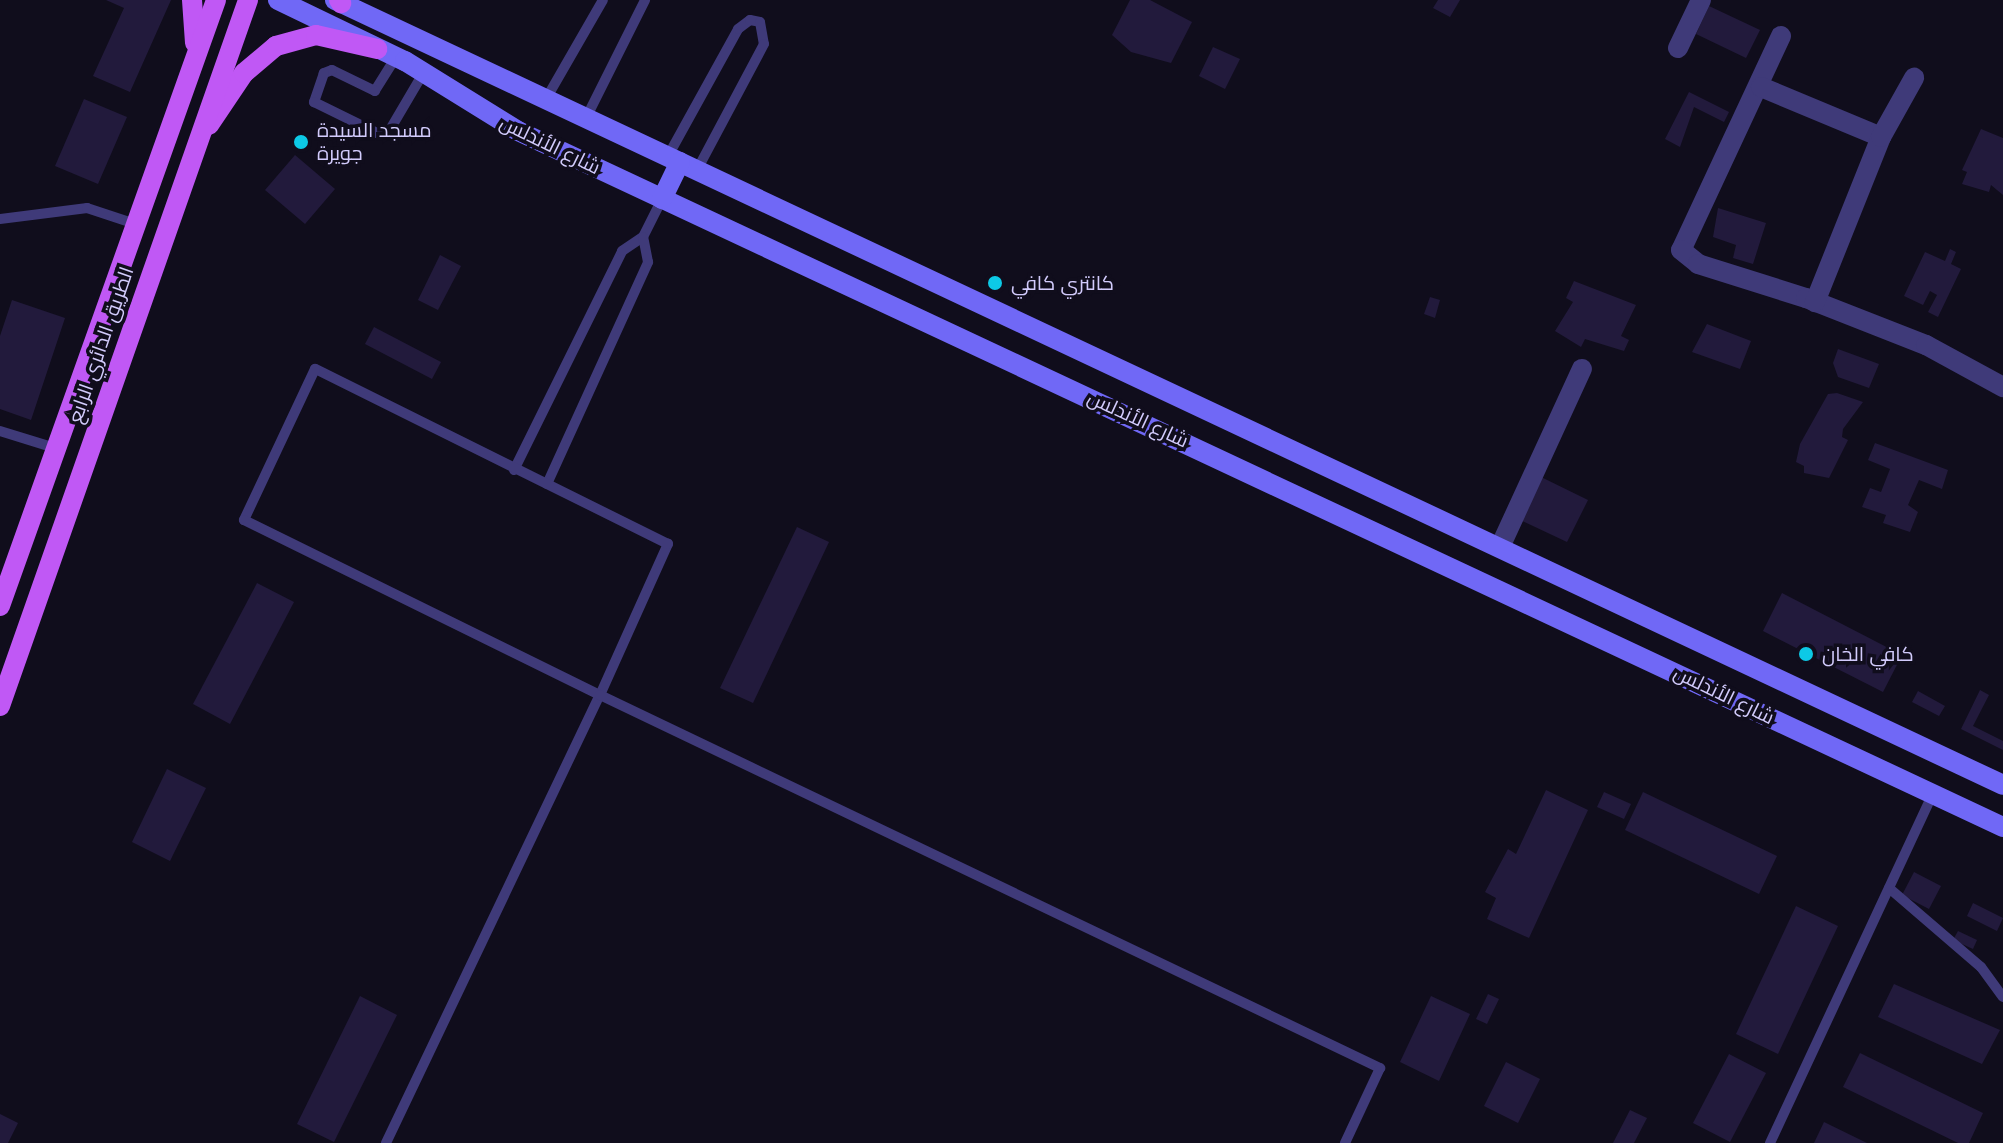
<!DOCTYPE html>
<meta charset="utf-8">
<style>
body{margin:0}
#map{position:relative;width:2003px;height:1143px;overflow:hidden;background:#100d1c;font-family:"PT Sans",Cairo,sans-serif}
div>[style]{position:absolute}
.building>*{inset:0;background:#221a3c}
.lane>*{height:10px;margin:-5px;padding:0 5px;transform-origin:5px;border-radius:5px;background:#3f3a79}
.street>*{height:20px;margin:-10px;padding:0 10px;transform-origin:10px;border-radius:10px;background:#3f3a79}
.secondary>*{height:20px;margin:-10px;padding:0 10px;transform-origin:10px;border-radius:10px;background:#7068f6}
.primary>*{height:20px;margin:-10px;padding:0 10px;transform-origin:10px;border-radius:10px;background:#c058f5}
.dots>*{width:22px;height:22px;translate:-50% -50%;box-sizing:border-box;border:4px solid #100d1c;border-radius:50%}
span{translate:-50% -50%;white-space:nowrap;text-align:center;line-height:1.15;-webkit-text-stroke:7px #100d1c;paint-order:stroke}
.poi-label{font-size:20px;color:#d2cbfc}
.left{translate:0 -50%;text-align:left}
.street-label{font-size:20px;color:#d2cbfc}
</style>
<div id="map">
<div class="building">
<i style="clip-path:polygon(106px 0,171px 0,130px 92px,93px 76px,124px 8px)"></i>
<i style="clip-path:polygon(1130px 0,1150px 0,1192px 22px,1171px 63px,1131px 52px,1112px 35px)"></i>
<i style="clip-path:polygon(1438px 0,1460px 0,1450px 17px,1433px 8px)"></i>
<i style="clip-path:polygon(1709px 6px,1760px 30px,1746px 58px,1696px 34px)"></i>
<i style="clip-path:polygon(1213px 47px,1240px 59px,1225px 89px,1199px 76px)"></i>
<i style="clip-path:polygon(1689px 92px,1729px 112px,1724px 122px,1694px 107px,1680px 147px,1665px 139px)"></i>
<i style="clip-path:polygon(84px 99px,127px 117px,98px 184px,55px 166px)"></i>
<i style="clip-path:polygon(1981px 129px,2003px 138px,2003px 195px,1991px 185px,1989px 192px,1962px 184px,1967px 172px,1962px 170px)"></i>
<i style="clip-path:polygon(295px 155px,335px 189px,305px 224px,265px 190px)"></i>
<i style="clip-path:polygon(1718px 208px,1766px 223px,1753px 264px,1733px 258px,1736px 245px,1713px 237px)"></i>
<i style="clip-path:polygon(1950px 249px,1956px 252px,1951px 264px,1961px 269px,1938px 317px,1928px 312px,1937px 295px,1930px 291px,1923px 305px,1904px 296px,1925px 252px,1945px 261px)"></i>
<i style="clip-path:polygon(440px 255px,461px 266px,438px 310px,418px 300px)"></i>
<i style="clip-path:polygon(1574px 281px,1636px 305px,1621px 336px,1629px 340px,1624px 351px,1585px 339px,1581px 347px,1555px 331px,1573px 302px,1566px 298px)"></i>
<i style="clip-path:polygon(1430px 297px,1440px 300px,1435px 318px,1424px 314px)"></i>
<i style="clip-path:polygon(12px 300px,65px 318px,31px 420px,0 409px,0 336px)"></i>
<i style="clip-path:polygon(1707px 324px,1751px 341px,1740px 369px,1692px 352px)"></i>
<i style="clip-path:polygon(374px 327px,441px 362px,432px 379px,365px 344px)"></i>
<i style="clip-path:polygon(1838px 349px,1879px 364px,1869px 388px,1838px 377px,1833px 363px)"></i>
<i style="clip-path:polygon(1837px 393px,1863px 402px,1843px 429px,1842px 437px,1848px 440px,1829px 478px,1804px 473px,1804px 466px,1796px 462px,1800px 444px,1828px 394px)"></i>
<i style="clip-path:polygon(1875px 443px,1948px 470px,1942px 489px,1919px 480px,1908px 505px,1918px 512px,1910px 532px,1883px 523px,1886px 515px,1862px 507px,1870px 488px,1881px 492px,1890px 469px,1868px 460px)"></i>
<i style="clip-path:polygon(1539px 476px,1588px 500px,1567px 542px,1518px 519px)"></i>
<i style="clip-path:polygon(797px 527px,829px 542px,753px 703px,720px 688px)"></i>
<i style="clip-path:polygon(257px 583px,294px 602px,230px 724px,193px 704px)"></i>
<i style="clip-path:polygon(1782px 593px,1902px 655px,1883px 692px,1763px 631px)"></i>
<i style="clip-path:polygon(1980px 690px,1989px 695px,1973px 726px,2003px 741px,2003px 750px,1961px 729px)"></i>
<i style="clip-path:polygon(1918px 691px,1945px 706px,1939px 716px,1912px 702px)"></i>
<i style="clip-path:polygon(167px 769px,206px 788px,170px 861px,132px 842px)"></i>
<i style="clip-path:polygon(1546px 790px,1588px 810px,1529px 938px,1487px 919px,1496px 898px,1485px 892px,1508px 849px,1516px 854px)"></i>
<i style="clip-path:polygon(1604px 792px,1631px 804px,1624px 819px,1597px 807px)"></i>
<i style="clip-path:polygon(1643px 792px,1777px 856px,1759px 894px,1625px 830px)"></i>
<i style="clip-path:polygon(1914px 872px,1941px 886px,1929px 909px,1902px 895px)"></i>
<i style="clip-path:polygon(1973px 903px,2003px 918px,1997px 931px,1967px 916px)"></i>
<i style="clip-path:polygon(1796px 906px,1838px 926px,1778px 1054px,1736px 1034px)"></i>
<i style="clip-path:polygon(1958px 931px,1977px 940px,1973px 949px,1953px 940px)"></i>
<i style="clip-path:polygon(1894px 984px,2000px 1030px,1982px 1064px,1878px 1017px)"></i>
<i style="clip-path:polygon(1488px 994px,1499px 999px,1487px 1024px,1476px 1019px)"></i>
<i style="clip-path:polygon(360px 996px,397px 1015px,334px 1142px,297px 1124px)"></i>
<i style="clip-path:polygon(1431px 996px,1470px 1014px,1439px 1081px,1400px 1062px)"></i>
<i style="clip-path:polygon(1860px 1053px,1983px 1113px,1969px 1143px,1958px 1143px,1843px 1087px)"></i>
<i style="clip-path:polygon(1729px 1054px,1766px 1073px,1730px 1142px,1693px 1123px)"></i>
<i style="clip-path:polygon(1506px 1062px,1540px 1079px,1518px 1123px,1484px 1106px)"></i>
<i style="clip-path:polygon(1630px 1110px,1647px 1118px,1634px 1143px,1613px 1143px)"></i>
<i style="clip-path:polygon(0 1114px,18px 1123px,8px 1143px,0 1143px)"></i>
<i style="clip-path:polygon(1824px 1122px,1867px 1143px,1814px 1143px)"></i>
</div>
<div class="lane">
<i style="left:396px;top:57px;width:40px;rotate:122deg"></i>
<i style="left:375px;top:91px;width:48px;rotate:-154deg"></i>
<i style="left:332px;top:70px;width:9px;rotate:159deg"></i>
<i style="left:324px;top:73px;width:31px;rotate:109deg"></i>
<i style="left:314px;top:102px;width:72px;rotate:26.2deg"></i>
<i style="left:379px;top:134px;width:9px;rotate:-6deg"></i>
<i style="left:388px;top:133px;width:71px;rotate:-59.5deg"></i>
<i style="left:546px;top:99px;width:114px;rotate:-60.1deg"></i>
<i style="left:586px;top:118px;width:132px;rotate:-63.4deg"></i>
<i style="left:668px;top:156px;width:145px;rotate:-61.1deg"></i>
<i style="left:738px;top:29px;width:15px;rotate:-37deg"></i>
<i style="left:750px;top:20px;width:10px;rotate:11deg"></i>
<i style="left:760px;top:22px;width:22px;rotate:80deg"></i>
<i style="left:764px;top:44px;width:143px;rotate:118deg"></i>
<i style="left:0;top:219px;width:88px;rotate:-7.2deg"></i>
<i style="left:87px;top:208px;width:51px;rotate:18.4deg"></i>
<i style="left:0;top:431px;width:58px;rotate:17.2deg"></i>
<i style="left:514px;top:470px;width:244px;rotate:-63.7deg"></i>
<i style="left:622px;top:251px;width:25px;rotate:-34deg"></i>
<i style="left:643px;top:237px;width:42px;rotate:-63.4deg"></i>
<i style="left:547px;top:484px;width:244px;rotate:-65.5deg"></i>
<i style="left:648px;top:262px;width:25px;rotate:-101deg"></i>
<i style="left:1889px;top:888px;width:121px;rotate:40.7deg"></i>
<i style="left:1981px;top:967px;width:37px;rotate:54deg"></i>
<i style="left:386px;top:1143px;width:496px;rotate:-64.5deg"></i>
<i style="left:600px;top:695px;width:166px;rotate:-65.8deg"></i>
<i style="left:668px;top:544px;width:394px;rotate:-153.6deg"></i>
<i style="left:315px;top:369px;width:167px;rotate:115.2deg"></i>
<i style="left:244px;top:520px;width:397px;rotate:26.2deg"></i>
<i style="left:600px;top:695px;width:865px;rotate:25.56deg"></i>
<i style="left:1380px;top:1068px;width:83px;rotate:115deg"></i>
<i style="left:1770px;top:1143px;width:384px;rotate:-65deg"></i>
</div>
<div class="street">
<i style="left:1781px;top:36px;width:236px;rotate:115deg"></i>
<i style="left:1681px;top:250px;width:22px;rotate:39deg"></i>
<i style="left:1698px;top:264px;width:113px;rotate:17.5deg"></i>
<i style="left:1806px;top:298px;width:129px;rotate:21.4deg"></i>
<i style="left:1926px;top:345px;width:88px;rotate:28.6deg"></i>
<i style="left:1678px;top:48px;width:53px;rotate:-64.4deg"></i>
<i style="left:1761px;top:87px;width:130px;rotate:22.6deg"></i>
<i style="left:1881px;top:137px;width:178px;rotate:111.8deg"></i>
<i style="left:1881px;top:137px;width:68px;rotate:-60.8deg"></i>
<i style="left:1500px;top:547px;width:196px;rotate:-65.3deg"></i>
</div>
<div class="secondary">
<i style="left:278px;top:0;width:141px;rotate:25.7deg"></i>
<i style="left:405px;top:61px;width:133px;rotate:31.8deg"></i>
<i style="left:518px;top:131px;width:1640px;rotate:25.11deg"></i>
<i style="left:335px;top:0;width:1843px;rotate:25.2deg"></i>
<i style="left:662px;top:199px;width:41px;rotate:-64.1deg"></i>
</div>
<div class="primary">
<i style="left:192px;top:0;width:43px;rotate:86deg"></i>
<i style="left:339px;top:0;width:4px;rotate:56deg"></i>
<i style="left:209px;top:125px;width:63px;rotate:-56.1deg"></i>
<i style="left:244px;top:73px;width:42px;rotate:-40.2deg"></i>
<i style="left:276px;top:46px;width:41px;rotate:-15.4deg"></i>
<i style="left:316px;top:35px;width:63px;rotate:12.9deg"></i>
<i style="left:0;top:606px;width:643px;rotate:-70.38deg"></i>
<i style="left:0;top:706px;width:748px;rotate:-70.64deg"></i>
</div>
<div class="dots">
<i style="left:301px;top:142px;background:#0dc9e6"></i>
<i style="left:995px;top:283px;background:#0dc9e6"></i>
<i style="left:1806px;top:654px;background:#0dc9e6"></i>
</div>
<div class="poi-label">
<span class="left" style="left:317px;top:142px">مسجد السيدة<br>جويرة</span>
<span class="left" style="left:1011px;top:283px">كانتري كافي</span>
<span class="left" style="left:1822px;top:654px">كافي الخان</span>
</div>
<div class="street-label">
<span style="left:550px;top:145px;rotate:26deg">شارع الأندلس</span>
<span style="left:101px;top:345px;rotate:-71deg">الطريق الدائري الرابع</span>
<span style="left:1138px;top:419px;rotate:25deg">شارع الأندلس</span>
<span style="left:1724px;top:695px;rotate:26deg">شارع الأندلس</span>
</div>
</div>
